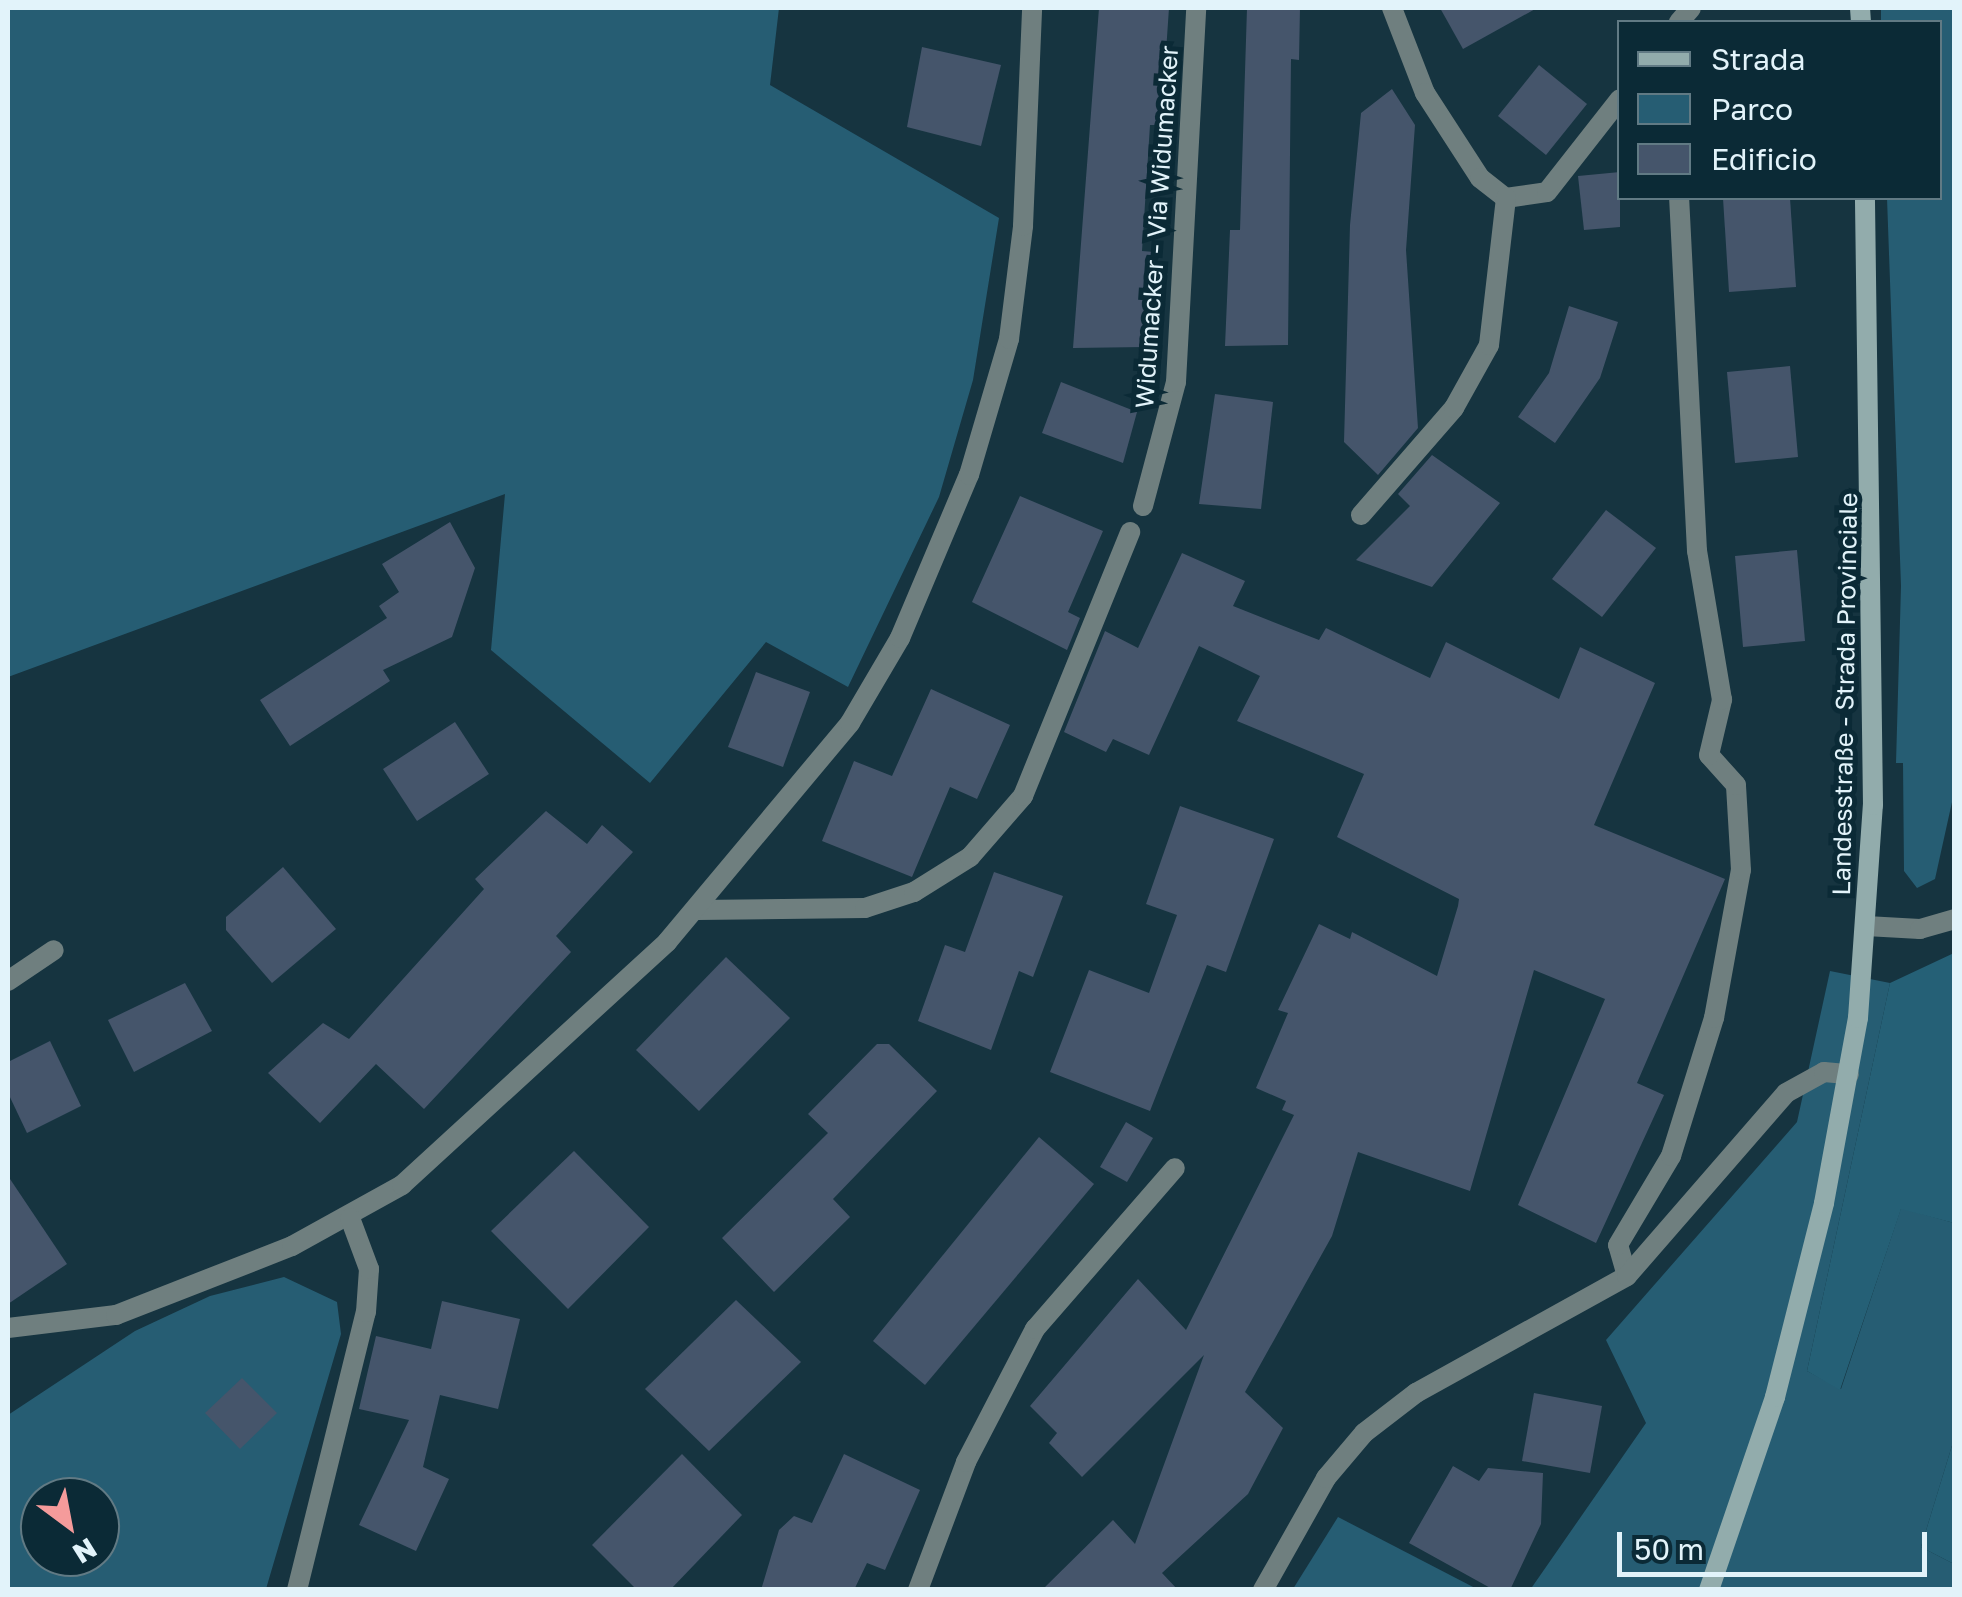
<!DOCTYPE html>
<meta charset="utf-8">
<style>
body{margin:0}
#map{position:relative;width:1962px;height:1597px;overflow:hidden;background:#163440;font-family:"Golos Text",sans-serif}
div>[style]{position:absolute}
.green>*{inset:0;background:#265d73}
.forest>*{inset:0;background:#256076}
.building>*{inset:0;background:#45556b}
.minor>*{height:20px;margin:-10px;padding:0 10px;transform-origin:10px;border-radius:10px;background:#6f7f7f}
.tertiary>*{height:20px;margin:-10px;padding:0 10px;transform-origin:10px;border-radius:10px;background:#6f7f7f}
.secondary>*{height:20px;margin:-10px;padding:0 10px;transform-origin:10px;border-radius:10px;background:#92acac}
span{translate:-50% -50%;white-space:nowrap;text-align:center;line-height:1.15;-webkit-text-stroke:10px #0b2a36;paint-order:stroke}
.street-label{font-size:25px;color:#e2f3fa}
.frame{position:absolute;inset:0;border:10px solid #e2f3fa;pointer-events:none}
.legend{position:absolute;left:1617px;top:20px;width:325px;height:180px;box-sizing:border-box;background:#0b2a36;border:2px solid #617a84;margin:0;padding:12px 18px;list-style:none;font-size:30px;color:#e2f3fa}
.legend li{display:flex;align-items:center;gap:20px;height:50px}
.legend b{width:50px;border:2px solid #617a84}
.north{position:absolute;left:20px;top:1477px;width:100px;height:100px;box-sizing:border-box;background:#0b2a36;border:2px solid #617a84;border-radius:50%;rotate:148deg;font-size:28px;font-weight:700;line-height:40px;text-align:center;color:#e2f3fa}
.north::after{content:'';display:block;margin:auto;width:35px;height:45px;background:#f59b9b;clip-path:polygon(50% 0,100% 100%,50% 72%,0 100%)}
.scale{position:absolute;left:1617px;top:1532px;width:310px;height:45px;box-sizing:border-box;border:5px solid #e2f3fa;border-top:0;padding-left:12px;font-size:30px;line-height:35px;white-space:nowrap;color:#e2f3fa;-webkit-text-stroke:8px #0b2a36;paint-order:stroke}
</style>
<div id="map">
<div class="green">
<i style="clip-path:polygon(8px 8px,779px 8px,770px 85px,999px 218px,973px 380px,939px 497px,848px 687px,766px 642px,650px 783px,491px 650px,505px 494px,8px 677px)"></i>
<i style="clip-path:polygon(1881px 8px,1954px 8px,1954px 793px,1935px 879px,1917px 888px,1904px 871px,1903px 763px,1896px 763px,1901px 586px,1887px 198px,1940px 198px,1940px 22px,1881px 22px)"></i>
<i style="clip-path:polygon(1830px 971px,1890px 983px,1807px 1371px,1841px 1389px,1901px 1208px,1954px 1223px,1954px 1439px,1921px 1547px,1954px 1564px,1954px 1589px,1530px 1590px,1646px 1423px,1606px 1340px,1797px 1122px)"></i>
<i style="clip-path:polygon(evenodd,284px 1277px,337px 1302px,341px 1334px,266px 1589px,8px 1590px,8px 1415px,135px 1331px,210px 1296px,284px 1277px,40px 1497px,100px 1497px,100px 1557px,40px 1557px,40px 1497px)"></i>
<i style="clip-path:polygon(1338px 1517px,1477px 1589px,1293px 1589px)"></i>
</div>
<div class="forest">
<i style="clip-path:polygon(1954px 953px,1954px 1223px,1901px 1209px,1840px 1390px,1807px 1371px,1890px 983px)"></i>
<i style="clip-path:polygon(1954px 1439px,1954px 1564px,1921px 1547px)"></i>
</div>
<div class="building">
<i style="clip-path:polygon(1099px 8px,1169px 8px,1161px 125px,1150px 125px,1142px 251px,1154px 252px,1144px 347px,1073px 348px)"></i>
<i style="clip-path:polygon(1247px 8px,1300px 8px,1299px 60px,1291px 59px,1288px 345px,1225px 346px,1230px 230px,1240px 230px)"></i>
<i style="clip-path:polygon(1440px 8px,1537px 8px,1463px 49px)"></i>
<i style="clip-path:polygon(922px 47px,1001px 65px,981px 146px,907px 127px)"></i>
<i style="clip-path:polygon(1539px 65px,1587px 104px,1546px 155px,1498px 116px)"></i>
<i style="clip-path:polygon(1392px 89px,1415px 125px,1406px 250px,1418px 428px,1378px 475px,1344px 442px,1350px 225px,1361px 113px)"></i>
<i style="clip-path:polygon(1620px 172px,1620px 227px,1584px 230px,1578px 176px)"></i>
<i style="clip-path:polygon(1723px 198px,1790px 198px,1796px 287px,1729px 292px)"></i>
<i style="clip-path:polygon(1569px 306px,1618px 322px,1600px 378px,1555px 443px,1518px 417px,1549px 373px)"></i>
<i style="clip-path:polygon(1790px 366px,1798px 457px,1735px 463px,1727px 372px)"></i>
<i style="clip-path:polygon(1061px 382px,1137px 412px,1123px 463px,1042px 433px)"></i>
<i style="clip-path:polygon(1215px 394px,1273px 402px,1261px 509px,1199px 504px)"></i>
<i style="clip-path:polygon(1432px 455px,1500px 503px,1432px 587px,1356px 560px,1410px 506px,1398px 494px)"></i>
<i style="clip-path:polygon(1020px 496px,1103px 531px,1068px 612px,1080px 618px,1067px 650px,972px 602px)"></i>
<i style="clip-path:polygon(1606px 510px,1656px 548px,1602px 617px,1552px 579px)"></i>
<i style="clip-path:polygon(450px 522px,475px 568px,452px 637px,383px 670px,390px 681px,290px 746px,260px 700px,387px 618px,379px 606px,399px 592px,382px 564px)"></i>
<i style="clip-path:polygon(1797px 550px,1805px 641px,1743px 647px,1735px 556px)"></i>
<i style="clip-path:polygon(1182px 553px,1245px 581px,1233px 606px,1319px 640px,1326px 628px,1430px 678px,1446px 642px,1559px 699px,1580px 647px,1655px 683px,1594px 825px,1725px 879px,1637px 1083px,1664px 1095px,1596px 1243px,1518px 1205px,1605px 999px,1534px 970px,1470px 1191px,1358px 1152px,1332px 1236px,1245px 1392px,1283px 1428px,1248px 1494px,1162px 1573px,1178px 1590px,1042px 1590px,1113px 1520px,1135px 1544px,1204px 1355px,1082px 1477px,1049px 1443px,1057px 1433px,1030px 1406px,1138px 1279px,1186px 1330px,1294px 1115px,1282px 1110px,1286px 1101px,1256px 1088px,1288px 1013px,1278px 1010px,1319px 924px,1350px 939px,1352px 932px,1437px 976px,1458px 906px,1459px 899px,1337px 837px,1364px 774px,1237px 721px,1260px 676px,1199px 646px,1149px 755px,1113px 739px,1106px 752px,1064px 732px,1105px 631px,1138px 648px)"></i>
<i style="clip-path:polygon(756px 672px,810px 692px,783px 767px,728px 747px)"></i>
<i style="clip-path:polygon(931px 689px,1010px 725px,977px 799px,950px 787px,912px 877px,822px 841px,854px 761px,892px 776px)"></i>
<i style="clip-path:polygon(455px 722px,489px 774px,417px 821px,383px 769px)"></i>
<i style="clip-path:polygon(1180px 806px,1274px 839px,1226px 972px,1207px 965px,1150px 1111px,1050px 1072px,1089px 970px,1149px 993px,1177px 915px,1146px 904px)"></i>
<i style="clip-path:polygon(546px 811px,587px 844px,602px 825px,633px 852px,556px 936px,571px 952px,424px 1109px,376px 1064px,320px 1123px,268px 1073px,323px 1023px,349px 1039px,484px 889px,475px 879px)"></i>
<i style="clip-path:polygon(283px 867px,336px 929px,272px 983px,226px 930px,226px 917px)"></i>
<i style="clip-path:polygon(994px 872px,1063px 896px,1033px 977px,1019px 971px,991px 1050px,918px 1021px,945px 945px,965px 952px)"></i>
<i style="clip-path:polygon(726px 957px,790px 1018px,699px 1111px,636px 1050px)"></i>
<i style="clip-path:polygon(185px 983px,212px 1031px,134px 1072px,108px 1020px)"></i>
<i style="clip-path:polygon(50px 1041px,81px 1106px,27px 1133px,8px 1093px,8px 1062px)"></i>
<i style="clip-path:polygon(877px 1044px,889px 1044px,937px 1091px,833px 1199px,850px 1217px,774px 1292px,722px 1238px,828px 1133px,808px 1114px)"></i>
<i style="clip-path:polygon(1126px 1122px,1153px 1138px,1127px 1182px,1100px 1167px)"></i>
<i style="clip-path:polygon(1039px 1137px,1094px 1184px,925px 1385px,873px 1341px)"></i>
<i style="clip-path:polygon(574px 1151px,649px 1227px,568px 1309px,491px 1231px)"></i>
<i style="clip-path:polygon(8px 1176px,67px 1264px,8px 1304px)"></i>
<i style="clip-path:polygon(736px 1300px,801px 1362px,709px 1451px,645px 1389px)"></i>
<i style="clip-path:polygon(442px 1301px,520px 1319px,498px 1409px,440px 1395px,423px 1467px,449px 1479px,416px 1551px,359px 1525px,409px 1420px,359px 1409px,376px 1336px,431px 1349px)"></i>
<i style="clip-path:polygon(242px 1378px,277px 1413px,240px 1449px,205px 1413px)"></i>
<i style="clip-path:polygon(1534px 1393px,1602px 1406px,1590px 1473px,1522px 1461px)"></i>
<i style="clip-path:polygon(682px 1454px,742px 1515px,670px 1590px,637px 1590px,592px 1545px)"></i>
<i style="clip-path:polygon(844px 1454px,920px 1490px,885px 1570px,867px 1563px,854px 1590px,761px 1590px,779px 1530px,794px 1516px,812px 1523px)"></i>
<i style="clip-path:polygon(1453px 1466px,1479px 1481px,1488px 1468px,1543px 1473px,1541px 1524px,1510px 1590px,1494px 1590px,1409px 1543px)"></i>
</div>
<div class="minor">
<i style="left:1392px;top:8px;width:91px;rotate:68.8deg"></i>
<i style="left:1425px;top:93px;width:101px;rotate:57.1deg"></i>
<i style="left:1480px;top:178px;width:33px;rotate:38deg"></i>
<i style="left:1506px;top:198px;width:41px;rotate:-8.3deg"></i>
<i style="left:1547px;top:192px;width:118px;rotate:-51.9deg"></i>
<i style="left:1679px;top:22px;width:18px;rotate:-49deg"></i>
<i style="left:1143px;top:506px;width:128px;rotate:-75.1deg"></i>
<i style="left:1176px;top:382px;width:375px;rotate:-86.9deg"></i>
<i style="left:1361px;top:515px;width:142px;rotate:-49deg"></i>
<i style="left:1454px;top:408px;width:72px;rotate:-60.9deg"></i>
<i style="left:1489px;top:345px;width:148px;rotate:-83.4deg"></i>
<i style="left:697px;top:910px;width:168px;rotate:-0.7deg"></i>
<i style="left:865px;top:908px;width:52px;rotate:-18.1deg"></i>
<i style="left:914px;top:892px;width:66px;rotate:-32deg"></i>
<i style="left:970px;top:857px;width:81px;rotate:-49deg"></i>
<i style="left:1023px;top:796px;width:285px;rotate:-67.9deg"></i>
<i style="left:8px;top:981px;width:55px;rotate:-34deg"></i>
<i style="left:1627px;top:1276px;width:32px;rotate:-106deg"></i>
<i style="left:1618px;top:1245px;width:104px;rotate:-59.2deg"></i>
<i style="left:1671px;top:1156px;width:145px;rotate:-72.7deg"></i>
<i style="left:1714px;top:1018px;width:150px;rotate:-79.7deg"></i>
<i style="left:1741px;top:870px;width:85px;rotate:-93.4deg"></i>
<i style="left:1736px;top:785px;width:40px;rotate:-132deg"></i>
<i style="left:1709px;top:755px;width:57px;rotate:-76.7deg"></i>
<i style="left:1722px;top:700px;width:151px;rotate:-99.5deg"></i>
<i style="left:1697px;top:551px;width:353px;rotate:-92.9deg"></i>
<i style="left:8px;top:1328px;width:109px;rotate:-6.9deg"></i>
<i style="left:116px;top:1315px;width:189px;rotate:-21.4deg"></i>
<i style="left:292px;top:1246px;width:126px;rotate:-29deg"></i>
<i style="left:402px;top:1185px;width:360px;rotate:-42.5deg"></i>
<i style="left:667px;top:942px;width:285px;rotate:-50.1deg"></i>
<i style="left:850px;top:723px;width:99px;rotate:-59.5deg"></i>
<i style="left:900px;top:638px;width:177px;rotate:-67.1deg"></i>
<i style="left:969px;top:475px;width:142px;rotate:-73.6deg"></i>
<i style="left:1009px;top:339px;width:114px;rotate:-82.9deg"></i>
<i style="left:1023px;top:226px;width:218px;rotate:-87.6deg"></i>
<i style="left:297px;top:1590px;width:286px;rotate:-76.1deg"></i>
<i style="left:366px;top:1312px;width:43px;rotate:-86deg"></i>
<i style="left:369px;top:1269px;width:54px;rotate:-110.4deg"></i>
<i style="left:918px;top:1590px;width:137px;rotate:-69.4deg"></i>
<i style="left:966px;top:1462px;width:150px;rotate:-62.6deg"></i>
<i style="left:1035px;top:1329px;width:213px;rotate:-49deg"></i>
<i style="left:1263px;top:1590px;width:129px;rotate:-60.6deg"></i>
<i style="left:1326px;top:1478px;width:59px;rotate:-49.8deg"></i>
<i style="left:1364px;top:1433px;width:66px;rotate:-37.6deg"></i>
<i style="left:1416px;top:1393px;width:241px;rotate:-29deg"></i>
<i style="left:1627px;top:1276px;width:242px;rotate:-49deg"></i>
<i style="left:1786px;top:1093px;width:43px;rotate:-28.9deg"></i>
<i style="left:1824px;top:1072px;width:25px;rotate:5deg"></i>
</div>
<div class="tertiary">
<i style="left:1866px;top:926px;width:54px;rotate:3.2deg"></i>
<i style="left:1920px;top:929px;width:35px;rotate:-16deg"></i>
</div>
<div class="secondary">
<i style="left:1860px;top:8px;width:14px;rotate:86deg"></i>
<i style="left:1709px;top:1590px;width:204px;rotate:-71.1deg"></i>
<i style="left:1775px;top:1397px;width:200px;rotate:-75.8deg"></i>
<i style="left:1824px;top:1203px;width:188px;rotate:-79.6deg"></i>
<i style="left:1858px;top:1018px;width:214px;rotate:-86deg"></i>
<i style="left:1873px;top:805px;width:607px;rotate:-90.76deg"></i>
</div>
<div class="street-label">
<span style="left:1157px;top:227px;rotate:-86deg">Widumacker - Via Widumacker</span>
<span style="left:1845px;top:694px;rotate:-89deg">Landesstraße - Strada Provinciale</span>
</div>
<div class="frame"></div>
<ul class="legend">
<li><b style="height:12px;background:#92acac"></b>Strada</li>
<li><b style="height:28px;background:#265d73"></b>Parco</li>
<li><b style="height:28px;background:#45556b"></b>Edificio</li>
</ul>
<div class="north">N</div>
<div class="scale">50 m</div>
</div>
